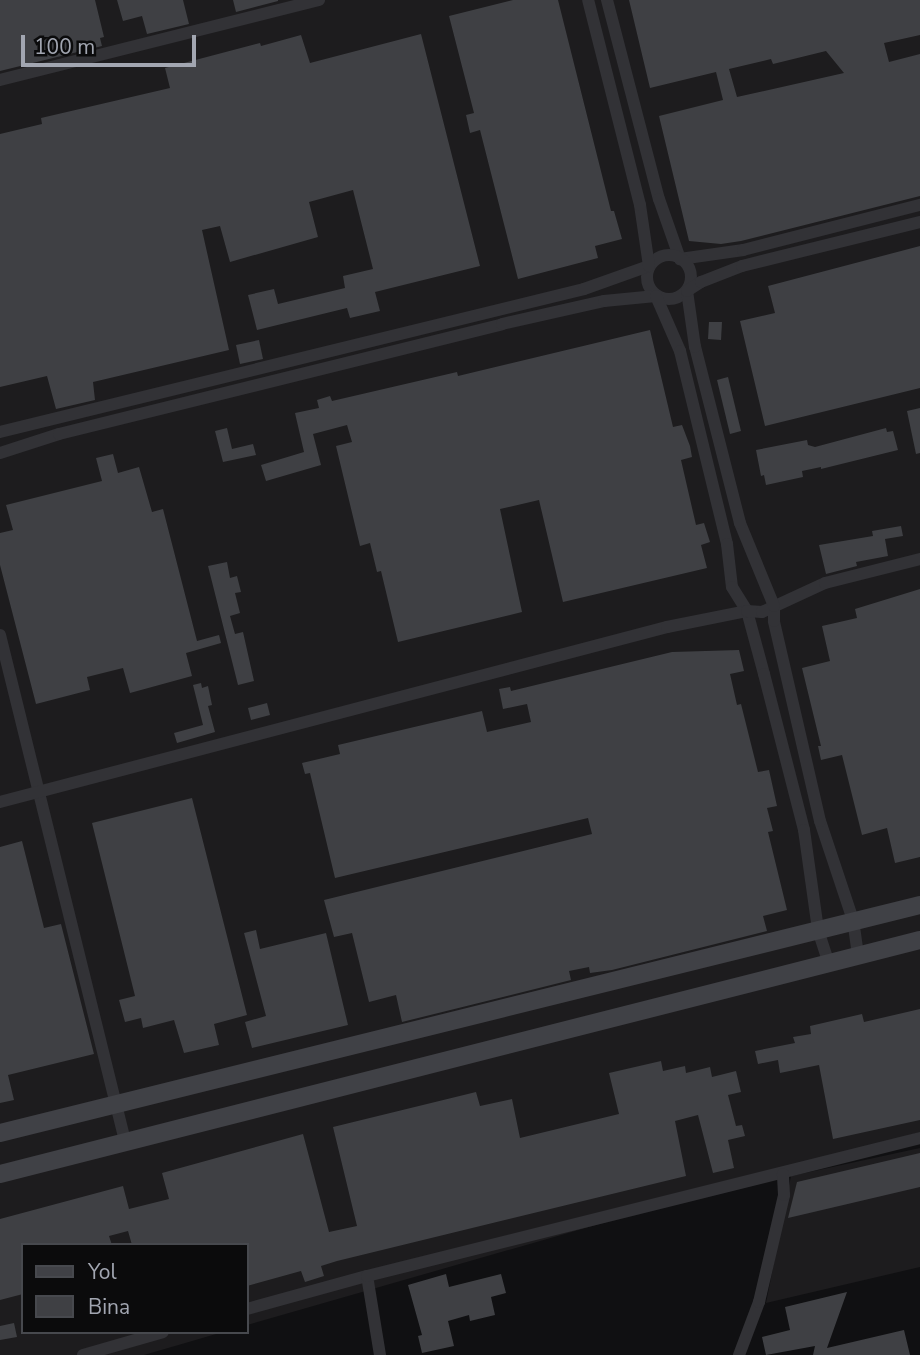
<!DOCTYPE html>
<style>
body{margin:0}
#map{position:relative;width:920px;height:1355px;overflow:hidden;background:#101012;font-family:"Nunito Sans",sans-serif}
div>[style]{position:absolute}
.built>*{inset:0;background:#1d1c1e}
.building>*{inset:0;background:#3f4044}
.street>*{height:12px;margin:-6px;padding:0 6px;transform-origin:6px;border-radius:6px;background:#323236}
.street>.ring{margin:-6px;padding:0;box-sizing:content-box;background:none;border:12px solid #323236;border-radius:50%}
.secondary>*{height:18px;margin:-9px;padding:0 9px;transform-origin:9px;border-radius:9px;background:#404146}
span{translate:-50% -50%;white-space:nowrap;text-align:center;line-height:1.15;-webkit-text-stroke:7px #0b0b0c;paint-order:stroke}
.legend{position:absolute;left:21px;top:1243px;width:228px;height:91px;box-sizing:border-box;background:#0b0b0c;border:2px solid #47494e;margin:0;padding:9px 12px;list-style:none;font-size:21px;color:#a2a6b1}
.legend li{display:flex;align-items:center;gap:14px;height:35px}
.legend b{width:35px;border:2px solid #47494e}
.scale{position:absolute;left:21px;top:35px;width:175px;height:32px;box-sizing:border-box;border:4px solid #a2a6b1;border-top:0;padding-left:9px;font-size:21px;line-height:24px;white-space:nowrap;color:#a2a6b1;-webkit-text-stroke:5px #0b0b0c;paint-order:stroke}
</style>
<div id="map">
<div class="built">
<i style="clip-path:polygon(0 0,920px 0,920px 1132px,247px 1325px,247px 1245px,23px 1245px,23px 1332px,223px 1332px,144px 1355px,0 1355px)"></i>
<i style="clip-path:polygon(920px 1148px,920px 1267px,766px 1303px,791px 1176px)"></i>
</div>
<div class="building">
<i style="clip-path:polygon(0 0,95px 0,104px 37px,100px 38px,102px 46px,0 71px)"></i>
<i style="clip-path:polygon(117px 0,183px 0,189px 24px,147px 34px,142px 16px,123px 21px)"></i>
<i style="clip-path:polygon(233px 0,278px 0,278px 1px,236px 12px)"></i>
<i style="clip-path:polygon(513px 0,558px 0,611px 211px,614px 211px,622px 239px,595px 246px,598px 258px,518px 279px,480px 130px,470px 133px,466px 115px,474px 113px,449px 16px)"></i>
<i style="clip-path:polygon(evenodd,629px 0,920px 0,920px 35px,884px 43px,889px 62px,920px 54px,920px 196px,741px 241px,721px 244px,689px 241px,659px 116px,723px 100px,716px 72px,650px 88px,629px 0,826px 51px,844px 73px,737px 97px,729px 69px,771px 59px,773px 64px,826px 51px)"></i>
<i style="clip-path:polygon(421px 34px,480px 266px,375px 292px,380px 311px,350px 318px,347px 308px,257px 330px,248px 295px,274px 289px,278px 304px,345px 288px,343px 276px,373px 269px,353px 190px,309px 202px,318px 237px,230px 262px,220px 226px,202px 230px,229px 350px,93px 382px,95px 400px,56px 409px,47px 376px,0 387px,0 134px,42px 124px,41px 118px,170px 88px,165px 68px,260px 43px,261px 46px,301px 35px,310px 63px)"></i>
<i style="clip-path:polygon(920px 246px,920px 388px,765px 426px,740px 321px,775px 313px,768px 286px)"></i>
<i style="clip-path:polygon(709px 322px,722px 322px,721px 340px,708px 339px)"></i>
<i style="clip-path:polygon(650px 330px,673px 427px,682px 425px,690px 446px,692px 457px,681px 460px,696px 525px,704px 523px,710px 542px,701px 545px,707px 568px,563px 602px,539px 500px,500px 509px,522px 612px,398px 642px,381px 571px,377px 572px,370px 543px,360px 546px,336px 446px,352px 442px,347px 425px,313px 434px,321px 465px,266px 481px,261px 465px,304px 452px,295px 413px,319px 408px,317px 400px,330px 396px,332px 401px,457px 372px,458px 376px)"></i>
<i style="clip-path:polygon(259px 340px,263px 359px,240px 364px,236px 345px)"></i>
<i style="clip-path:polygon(728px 377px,741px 431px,730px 434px,717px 380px)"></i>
<i style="clip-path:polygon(920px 408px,920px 453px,916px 454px,907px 411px)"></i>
<i style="clip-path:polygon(227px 428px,232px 449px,253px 444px,256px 455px,223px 462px,215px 431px)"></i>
<i style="clip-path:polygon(886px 428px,887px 432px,893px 431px,898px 450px,821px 469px,821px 467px,802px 471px,803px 477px,766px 485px,764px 475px,761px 476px,756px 450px,807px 440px,808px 445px,815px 447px)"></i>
<i style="clip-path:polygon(113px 454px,118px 473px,139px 467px,152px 512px,163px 509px,197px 641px,219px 635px,221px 643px,186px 653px,192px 676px,130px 693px,123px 668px,87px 677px,90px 690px,36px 704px,0 565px,0 533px,13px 530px,6px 505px,102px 481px,96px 458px)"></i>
<i style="clip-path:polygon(901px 526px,903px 536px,885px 539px,888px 556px,856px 562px,857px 566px,826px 574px,819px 545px,873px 536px,872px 531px)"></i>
<i style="clip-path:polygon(227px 562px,230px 578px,237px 576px,241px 592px,235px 593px,240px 613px,230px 616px,235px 634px,243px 632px,254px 681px,238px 685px,208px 566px)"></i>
<i style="clip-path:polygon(920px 589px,920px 857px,895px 863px,887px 828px,862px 835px,842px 755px,821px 760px,818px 746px,821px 746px,802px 668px,830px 661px,822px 626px,857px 618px,855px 609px)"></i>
<i style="clip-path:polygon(739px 650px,744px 671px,730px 674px,737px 705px,741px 704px,758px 772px,769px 770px,777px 806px,767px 808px,773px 831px,768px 832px,787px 910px,763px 916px,767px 931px,612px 970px,590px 973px,589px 967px,569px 971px,571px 980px,402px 1022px,396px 995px,369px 1002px,352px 933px,334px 937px,324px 900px,592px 834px,588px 818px,335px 878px,310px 773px,305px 774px,302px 763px,340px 754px,338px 745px,482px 711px,487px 732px,531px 722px,527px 704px,503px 709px,499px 689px,510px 687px,511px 691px,672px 652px)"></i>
<i style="clip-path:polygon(201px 683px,202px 688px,208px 686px,212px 705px,208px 706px,215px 732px,177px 743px,174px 733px,203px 725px,193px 685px)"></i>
<i style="clip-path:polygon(267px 703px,270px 715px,251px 720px,248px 708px)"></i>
<i style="clip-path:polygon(192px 798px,247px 1015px,214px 1024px,219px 1045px,184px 1053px,174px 1020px,143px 1028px,141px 1018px,125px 1022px,119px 1000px,135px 996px,92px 823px)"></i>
<i style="clip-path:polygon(22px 841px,44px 928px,61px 924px,94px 1054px,8px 1075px,14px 1100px,0 1103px,0 847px)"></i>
<i style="clip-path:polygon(256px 930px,260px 949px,326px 933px,348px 1025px,252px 1048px,245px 1022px,266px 1016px,244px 933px)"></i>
<i style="clip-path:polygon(920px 1009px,920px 1120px,833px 1139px,819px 1065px,780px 1073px,778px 1060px,758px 1064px,755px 1051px,795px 1043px,793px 1037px,811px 1034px,810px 1026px,862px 1014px,864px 1022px)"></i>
<i style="clip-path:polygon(661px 1061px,663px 1071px,685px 1066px,686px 1073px,710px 1067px,712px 1077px,736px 1071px,741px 1092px,728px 1095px,736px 1126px,742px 1125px,745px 1136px,728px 1140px,734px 1168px,713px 1173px,698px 1115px,675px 1121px,686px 1176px,337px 1261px,321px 1266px,324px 1276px,305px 1282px,301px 1271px,247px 1286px,247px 1245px,132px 1245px,128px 1231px,109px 1236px,112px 1245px,23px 1245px,23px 1294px,0 1300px,0 1219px,123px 1186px,129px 1209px,169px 1199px,162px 1173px,303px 1134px,329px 1232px,357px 1226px,333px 1127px,476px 1092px,480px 1106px,512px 1099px,520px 1138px,619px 1114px,609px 1073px)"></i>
<i style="clip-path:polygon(920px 1153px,920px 1187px,788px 1218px,797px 1182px)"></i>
<i style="clip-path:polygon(446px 1274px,449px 1287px,501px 1274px,506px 1293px,491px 1297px,495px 1315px,470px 1321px,469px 1315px,448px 1321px,454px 1346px,422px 1353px,418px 1336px,422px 1335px,408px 1285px)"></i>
<i style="clip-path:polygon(847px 1292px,827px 1348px,904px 1330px,910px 1355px,813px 1355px,815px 1346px,766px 1355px,762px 1337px,790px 1330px,785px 1307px)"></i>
<i style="clip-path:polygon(14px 1323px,17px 1337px,0 1340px,0 1326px)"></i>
</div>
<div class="street">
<i style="left:607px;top:0;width:206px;rotate:75.4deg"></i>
<i style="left:659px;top:199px;width:64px;rotate:70.7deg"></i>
<i style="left:680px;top:259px;width:64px;rotate:-8.1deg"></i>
<i style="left:743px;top:250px;width:183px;rotate:-14.3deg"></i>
<i style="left:0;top:80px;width:329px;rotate:-14.1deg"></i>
<i class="ring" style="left:647px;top:255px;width:32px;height:32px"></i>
<i style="left:0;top:432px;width:601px;rotate:-13.76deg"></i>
<i style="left:584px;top:289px;width:69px;rotate:-19.5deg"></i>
<i style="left:649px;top:266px;width:62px;rotate:-98.4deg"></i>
<i style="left:640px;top:205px;width:211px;rotate:-104.2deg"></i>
<i style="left:0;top:453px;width:62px;rotate:-17.9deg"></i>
<i style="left:59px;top:434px;width:456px;rotate:-13.9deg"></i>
<i style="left:502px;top:324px;width:105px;rotate:-12.7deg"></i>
<i style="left:604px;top:301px;width:52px;rotate:-5.5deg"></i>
<i style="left:656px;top:296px;width:60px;rotate:66.4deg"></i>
<i style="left:680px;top:351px;width:199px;rotate:76.3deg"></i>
<i style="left:727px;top:544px;width:43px;rotate:83.4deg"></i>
<i style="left:732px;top:587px;width:28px;rotate:58deg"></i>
<i style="left:747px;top:611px;width:65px;rotate:74.9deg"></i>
<i style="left:764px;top:674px;width:161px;rotate:75.6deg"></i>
<i style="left:804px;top:830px;width:101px;rotate:82deg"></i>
<i style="left:818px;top:930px;width:35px;rotate:72deg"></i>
<i style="left:0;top:635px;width:521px;rotate:76.12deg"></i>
<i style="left:0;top:802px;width:690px;rotate:-14.7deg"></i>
<i style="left:667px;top:627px;width:82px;rotate:-11.3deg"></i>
<i style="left:747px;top:611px;width:15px;rotate:4deg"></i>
<i style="left:762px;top:612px;width:69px;rotate:-24.7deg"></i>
<i style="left:825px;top:583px;width:98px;rotate:-14.2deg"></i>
<i style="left:858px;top:955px;width:35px;rotate:-98deg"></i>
<i style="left:853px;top:920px;width:104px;rotate:-108.4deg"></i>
<i style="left:820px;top:821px;width:205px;rotate:-103deg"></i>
<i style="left:774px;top:621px;width:15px;rotate:-90deg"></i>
<i style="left:774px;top:606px;width:90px;rotate:-112.3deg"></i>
<i style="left:740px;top:523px;width:182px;rotate:-104.3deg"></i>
<i style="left:695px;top:347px;width:57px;rotate:-98.1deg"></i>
<i style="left:687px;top:291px;width:17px;rotate:-33deg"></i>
<i style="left:701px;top:282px;width:44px;rotate:-21.3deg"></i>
<i style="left:742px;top:266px;width:183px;rotate:-13.9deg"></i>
<i style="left:247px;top:1309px;width:124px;rotate:-15.4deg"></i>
<i style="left:83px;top:1355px;width:83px;rotate:-16deg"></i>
<i style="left:380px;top:1355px;width:80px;rotate:-99.3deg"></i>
<i style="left:367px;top:1276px;width:570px;rotate:-14.01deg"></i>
<i style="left:739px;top:1355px;width:57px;rotate:-69.3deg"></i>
<i style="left:759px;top:1302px;width:110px;rotate:-76.8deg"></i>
<i style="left:784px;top:1195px;width:21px;rotate:-93deg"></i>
</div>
<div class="secondary">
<i style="left:0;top:1133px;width:948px;rotate:-13.92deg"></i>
<i style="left:0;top:1174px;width:949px;rotate:-14.27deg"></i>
</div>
<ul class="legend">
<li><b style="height:9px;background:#404146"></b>Yol</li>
<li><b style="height:19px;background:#3f4044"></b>Bina</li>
</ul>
<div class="scale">100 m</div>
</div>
